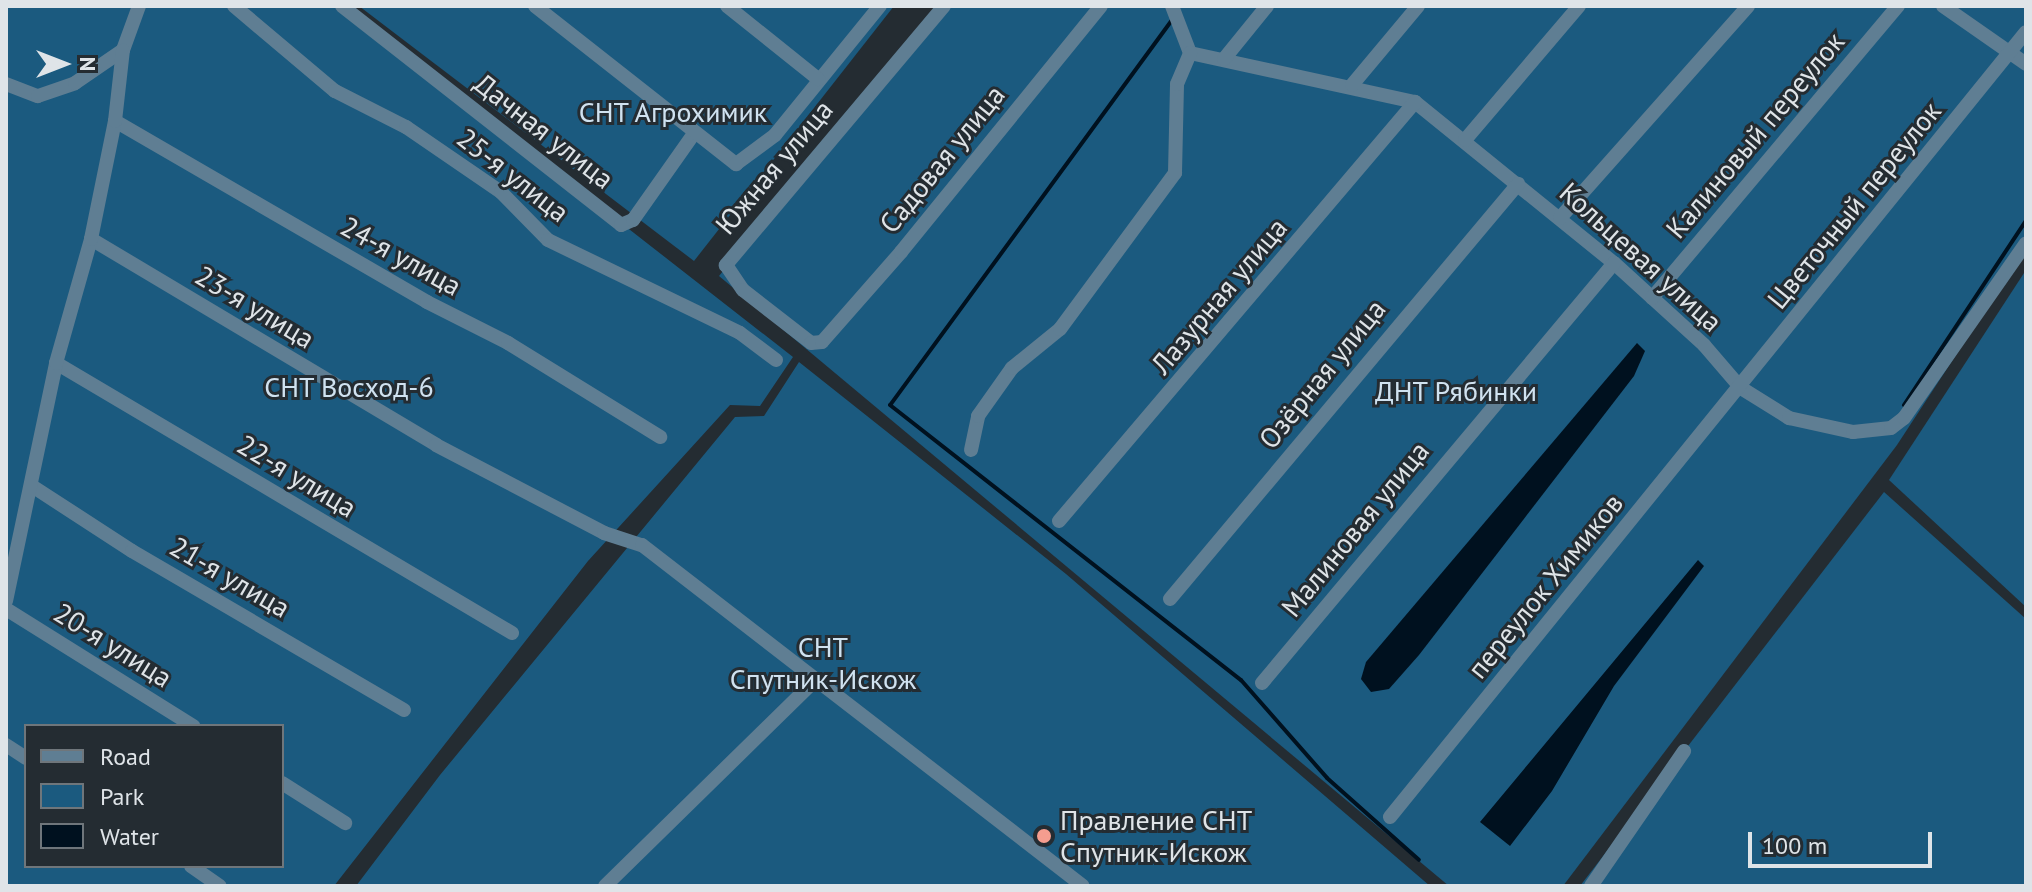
<!DOCTYPE html>
<meta charset="utf-8">
<style>
body{margin:0}
#map{position:relative;width:2032px;height:892px;overflow:hidden;background:#242c32;font-family:"PT Sans",sans-serif}
div>[style]{position:absolute}
.green>*{inset:0;background:#1b5a7f}
.water>*{inset:0;background:#00111f}
.stream>*{height:4px;margin:-2px;padding:0 2px;transform-origin:2px;border-radius:2px;background:#00111f}
.street>*{height:14px;margin:-7px;padding:0 7px;transform-origin:7px;border-radius:7px;background:#5f7e93}
.dots>*{width:22px;height:22px;translate:-50% -50%;box-sizing:border-box;border:4px solid #242c32;border-radius:50%}
span{translate:-50% -50%;white-space:nowrap;text-align:center;line-height:1.15;-webkit-text-stroke:6px #242c32;paint-order:stroke}
.park-label{font-size:28px;color:#d0e2f0}
.street-label{font-size:28px;color:#dfe4e8}
.poi-label{font-size:28px;color:#dfe4e8}
.left{translate:0 -50%;text-align:left}
.frame{position:absolute;inset:0;border:8px solid #dfe4e8;pointer-events:none}
.legend{position:absolute;left:24px;top:724px;width:260px;height:144px;box-sizing:border-box;background:#242c32;border:2px solid #6f767b;margin:0;padding:10px 14px;list-style:none;font-size:24px;color:#dfe4e8}
.legend li{display:flex;align-items:center;gap:16px;height:40px}
.legend b{width:40px;border:2px solid #6f767b}
.north{position:absolute;left:24px;top:24px;width:80px;height:80px;-webkit-text-stroke:6px #242c32;paint-order:stroke;rotate:90deg;font-size:22px;font-weight:700;line-height:32px;text-align:center;color:#dfe4e8}
.north::after{content:'';display:block;margin:auto;width:28px;height:36px;background:#dfe4e8;clip-path:polygon(50% 0,100% 100%,50% 72%,0 100%)}
.scale{position:absolute;left:1748px;top:832px;width:184px;height:36px;box-sizing:border-box;border:4px solid #dfe4e8;border-top:0;padding-left:10px;font-size:24px;line-height:28px;white-space:nowrap;color:#dfe4e8;-webkit-text-stroke:6px #242c32;paint-order:stroke}
</style>
<div id="map">
<div class="green">
<i style="clip-path:polygon(evenodd,6px 6px,343px 6px,793px 357px,760px 406px,730px 405px,588px 561px,334px 886px,6px 886px,6px 6px,26px 726px,282px 726px,282px 866px,26px 866px,26px 726px)"></i>
<i style="clip-path:polygon(359px 6px,894px 6px,694px 261px)"></i>
<i style="clip-path:polygon(940px 6px,2026px 6px,2026px 248px,1897px 445px,1563px 886px,1449px 886px,719px 276px)"></i>
<i style="clip-path:polygon(2026px 270px,2026px 607px,1889px 480px)"></i>
<i style="clip-path:polygon(799px 362px,1066px 574px,1430px 886px,356px 886px,440px 775px,735px 417px,764px 416px)"></i>
<i style="clip-path:polygon(1884px 492px,2026px 619px,2026px 886px,1580px 886px)"></i>
</div>
<div class="water">
<i style="clip-path:polygon(1637px 343px,1645px 351px,1634px 376px,1419px 655px,1389px 689px,1371px 692px,1361px 679px,1366px 662px)"></i>
<i style="clip-path:polygon(1698px 560px,1704px 566px,1614px 686px,1552px 791px,1510px 846px,1480px 822px)"></i>
</div>
<div class="stream">
<i style="left:1172px;top:20px;width:477px;rotate:126.2deg"></i>
<i style="left:890px;top:405px;width:446px;rotate:38.1deg"></i>
<i style="left:1241px;top:680px;width:130px;rotate:48.7deg"></i>
<i style="left:1327px;top:778px;width:123px;rotate:41.7deg"></i>
<i style="left:1904px;top:405px;width:221px;rotate:-56.5deg"></i>
</div>
<div class="street">
<i style="left:234px;top:6px;width:132px;rotate:40.1deg"></i>
<i style="left:335px;top:91px;width:80px;rotate:26.9deg"></i>
<i style="left:406px;top:127px;width:115px;rotate:34.4deg"></i>
<i style="left:501px;top:192px;width:67px;rotate:45.6deg"></i>
<i style="left:548px;top:240px;width:213px;rotate:25.8deg"></i>
<i style="left:740px;top:333px;width:45px;rotate:36.9deg"></i>
<i style="left:342px;top:6px;width:355px;rotate:38.1deg"></i>
<i style="left:621px;top:225px;width:13px;rotate:-23deg"></i>
<i style="left:633px;top:220px;width:104px;rotate:-54.8deg"></i>
<i style="left:535px;top:6px;width:256px;rotate:38.2deg"></i>
<i style="left:736px;top:164px;width:49px;rotate:-36.6deg"></i>
<i style="left:775px;top:135px;width:166px;rotate:-50.9deg"></i>
<i style="left:727px;top:6px;width:117px;rotate:38.7deg"></i>
<i style="left:944px;top:6px;width:339px;rotate:130.1deg"></i>
<i style="left:726px;top:265px;width:30px;rotate:56deg"></i>
<i style="left:743px;top:290px;width:86px;rotate:37.9deg"></i>
<i style="left:811px;top:343px;width:11px;rotate:-5deg"></i>
<i style="left:822px;top:342px;width:120px;rotate:-48.7deg"></i>
<i style="left:901px;top:252px;width:317px;rotate:-50.9deg"></i>
<i style="left:1172px;top:6px;width:50px;rotate:69deg"></i>
<i style="left:1190px;top:53px;width:230px;rotate:12.3deg"></i>
<i style="left:1415px;top:102px;width:256px;rotate:39deg"></i>
<i style="left:1614px;top:263px;width:122px;rotate:42.3deg"></i>
<i style="left:1704px;top:345px;width:57px;rotate:49.3deg"></i>
<i style="left:1741px;top:388px;width:57px;rotate:32deg"></i>
<i style="left:1789px;top:418px;width:66px;rotate:12.3deg"></i>
<i style="left:1853px;top:432px;width:38px;rotate:-6deg"></i>
<i style="left:1891px;top:428px;width:16px;rotate:-38deg"></i>
<i style="left:1904px;top:418px;width:213px;rotate:-55.1deg"></i>
<i style="left:1943px;top:6px;width:101px;rotate:34.9deg"></i>
<i style="left:1224px;top:59px;width:68px;rotate:-50.9deg"></i>
<i style="left:6px;top:84px;width:34px;rotate:21deg"></i>
<i style="left:38px;top:96px;width:39px;rotate:-19deg"></i>
<i style="left:75px;top:83px;width:58px;rotate:-34.5deg"></i>
<i style="left:123px;top:50px;width:47px;rotate:-70deg"></i>
<i style="left:1352px;top:85px;width:103px;rotate:-50.1deg"></i>
<i style="left:115px;top:121px;width:361px;rotate:30.1deg"></i>
<i style="left:427px;top:302px;width:91px;rotate:26.8deg"></i>
<i style="left:508px;top:343px;width:179px;rotate:31.7deg"></i>
<i style="left:1465px;top:140px;width:176px;rotate:-49.6deg"></i>
<i style="left:1560px;top:218px;width:283px;rotate:-48.4deg"></i>
<i style="left:91px;top:239px;width:402px;rotate:30.8deg"></i>
<i style="left:436px;top:445px;width:190px;rotate:27.6deg"></i>
<i style="left:604px;top:533px;width:40px;rotate:18deg"></i>
<i style="left:642px;top:545px;width:557px;rotate:37.71deg"></i>
<i style="left:1652px;top:298px;width:382px;rotate:-49.9deg"></i>
<i style="left:56px;top:363px;width:530px;rotate:30.63deg"></i>
<i style="left:971px;top:450px;width:35px;rotate:-78deg"></i>
<i style="left:978px;top:416px;width:59px;rotate:-54.7deg"></i>
<i style="left:1012px;top:368px;width:62px;rotate:-39.1deg"></i>
<i style="left:1060px;top:329px;width:194px;rotate:-53.6deg"></i>
<i style="left:1175px;top:173px;width:89px;rotate:-88.7deg"></i>
<i style="left:1177px;top:84px;width:34px;rotate:-67deg"></i>
<i style="left:32px;top:486px;width:119px;rotate:33deg"></i>
<i style="left:132px;top:551px;width:315px;rotate:30.3deg"></i>
<i style="left:1059px;top:521px;width:550px;rotate:-49.65deg"></i>
<i style="left:1170px;top:599px;width:542px;rotate:-50.02deg"></i>
<i style="left:6px;top:601px;width:243px;rotate:-78.1deg"></i>
<i style="left:56px;top:363px;width:129px;rotate:-74.2deg"></i>
<i style="left:91px;top:239px;width:120px;rotate:-78.5deg"></i>
<i style="left:115px;top:121px;width:71px;rotate:-83.6deg"></i>
<i style="left:6px;top:609px;width:221px;rotate:32deg"></i>
<i style="left:1262px;top:683px;width:548px;rotate:-50.03deg"></i>
<i style="left:6px;top:745px;width:24px;rotate:33deg"></i>
<i style="left:282px;top:783px;width:75px;rotate:32.4deg"></i>
<i style="left:1390px;top:817px;width:1010px;rotate:-50.99deg"></i>
<i style="left:191px;top:866px;width:35px;rotate:35deg"></i>
<i style="left:605px;top:886px;width:293px;rotate:-44.4deg"></i>
<i style="left:1591px;top:886px;width:164px;rotate:-55.4deg"></i>
</div>
<div class="dots">
<i style="left:1044px;top:836px;background:#f59d8f"></i>
</div>
<div class="park-label">
<span style="left:673px;top:112px">СНТ Агрохимик</span>
<span style="left:349px;top:387px">СНТ Восход-6</span>
<span style="left:1456px;top:391px">ДНТ Рябинки</span>
<span style="left:823px;top:663px">СНТ<br>Спутник-Искож</span>
</div>
<div class="street-label">
<span style="left:544px;top:131px;rotate:38deg">Дачная улица</span>
<span style="left:1755px;top:135px;rotate:-50deg">Калиновый переулок</span>
<span style="left:942px;top:159px;rotate:-51deg">Садовая улица</span>
<span style="left:774px;top:167px;rotate:-50deg">Южная улица</span>
<span style="left:513px;top:175px;rotate:38deg">25-я улица</span>
<span style="left:1854px;top:205px;rotate:-51deg">Цветочный переулок</span>
<span style="left:401px;top:256px;rotate:29deg">24-я улица</span>
<span style="left:1641px;top:257px;rotate:42deg">Кольцевая улица</span>
<span style="left:1219px;top:296px;rotate:-50deg">Лазурная улица</span>
<span style="left:255px;top:307px;rotate:31deg">23-я улица</span>
<span style="left:1322px;top:374px;rotate:-51deg">Озёрная улица</span>
<span style="left:297px;top:476px;rotate:31deg">22-я улица</span>
<span style="left:1355px;top:529px;rotate:-51deg">Малиновая улица</span>
<span style="left:230px;top:577px;rotate:30deg">21-я улица</span>
<span style="left:1545px;top:586px;rotate:-51deg">переулок Химиков</span>
<span style="left:113px;top:645px;rotate:32deg">20-я улица</span>
</div>
<div class="poi-label">
<span class="left" style="left:1060px;top:836px">Правление СНТ<br>Спутник-Искож</span>
</div>
<div class="frame"></div>
<ul class="legend">
<li><b style="height:10px;background:#5f7e93"></b>Road</li>
<li><b style="height:22px;background:#1b5a7f"></b>Park</li>
<li><b style="height:22px;background:#00111f"></b>Water</li>
</ul>
<div class="north">N</div>
<div class="scale">100 m</div>
</div>
